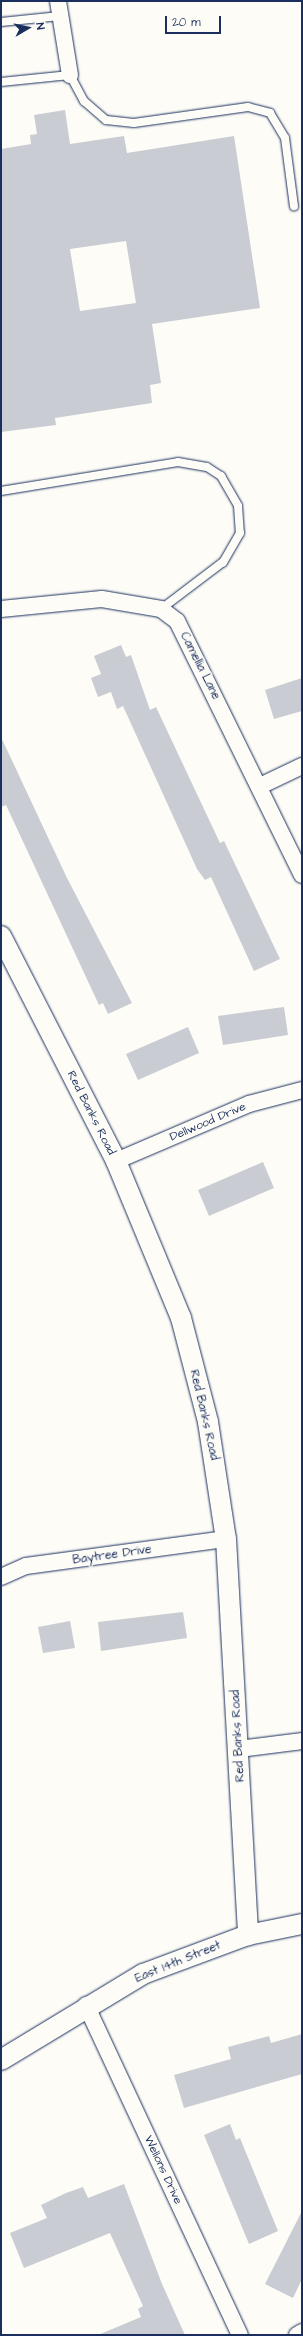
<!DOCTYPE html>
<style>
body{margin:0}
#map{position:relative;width:303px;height:2336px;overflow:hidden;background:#fdfcf7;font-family:"Architects Daughter",sans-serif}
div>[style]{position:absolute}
.building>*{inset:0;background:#c9ccd3}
.roads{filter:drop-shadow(0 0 1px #1b2f5e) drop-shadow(0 0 1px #1b2f5e)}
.service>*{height:8px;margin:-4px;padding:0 4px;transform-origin:4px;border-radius:4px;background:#fdfcf7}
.minor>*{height:16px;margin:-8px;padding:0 8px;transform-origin:8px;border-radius:8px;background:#fdfcf7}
.tertiary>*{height:20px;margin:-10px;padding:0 10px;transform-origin:10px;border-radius:10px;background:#fdfcf7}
span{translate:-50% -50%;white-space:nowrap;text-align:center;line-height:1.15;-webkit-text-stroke:3px #fdfcf7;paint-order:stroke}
.street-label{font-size:12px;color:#1b2f5e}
.frame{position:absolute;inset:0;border:2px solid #1b2f5e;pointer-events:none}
.north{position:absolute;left:8px;top:8px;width:40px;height:40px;-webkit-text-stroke:3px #fdfcf7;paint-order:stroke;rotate:81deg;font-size:11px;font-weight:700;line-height:16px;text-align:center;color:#1b2f5e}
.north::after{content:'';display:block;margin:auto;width:14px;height:18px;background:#1b2f5e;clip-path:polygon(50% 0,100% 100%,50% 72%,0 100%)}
.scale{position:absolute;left:165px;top:16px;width:56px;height:18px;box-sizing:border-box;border:2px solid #1b2f5e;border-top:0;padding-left:5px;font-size:12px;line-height:14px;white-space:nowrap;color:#1b2f5e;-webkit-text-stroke:3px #fdfcf7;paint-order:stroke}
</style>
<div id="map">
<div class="building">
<i style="clip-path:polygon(evenodd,65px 110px,70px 144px,124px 136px,127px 153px,234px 136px,260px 308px,152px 324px,161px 383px,150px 385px,152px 403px,55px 418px,56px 425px,1px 432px,1px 149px,31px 144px,30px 135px,37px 134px,34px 115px,65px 110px,126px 241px,136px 303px,80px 311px,70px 249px,126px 241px)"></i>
<i style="clip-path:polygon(121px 645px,126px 657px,131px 655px,150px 710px,156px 707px,220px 843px,224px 841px,280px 959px,254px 971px,211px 877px,205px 880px,197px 869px,123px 706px,117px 709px,111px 692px,98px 697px,91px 678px,101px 674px,94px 656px)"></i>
<i style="clip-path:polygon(302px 678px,302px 711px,274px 719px,265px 690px)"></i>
<i style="clip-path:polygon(1px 737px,67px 878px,132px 1003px,108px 1014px,103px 1003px,99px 1005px,6px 805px,1px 807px)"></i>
<i style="clip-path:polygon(284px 1007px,288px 1035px,223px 1045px,218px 1016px)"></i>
<i style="clip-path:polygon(188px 1027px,199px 1053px,138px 1080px,126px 1054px)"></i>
<i style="clip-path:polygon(263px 1162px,274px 1188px,209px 1216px,198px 1190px)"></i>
<i style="clip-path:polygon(183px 1612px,187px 1638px,101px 1651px,98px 1622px)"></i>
<i style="clip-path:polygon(70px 1621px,75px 1648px,43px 1653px,38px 1627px)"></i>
<i style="clip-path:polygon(302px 2034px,302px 2074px,184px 2108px,174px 2075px,231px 2059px,228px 2047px,269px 2036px,271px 2043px)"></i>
<i style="clip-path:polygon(230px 2124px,236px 2140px,240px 2138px,278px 2231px,249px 2244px,204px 2135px)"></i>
<i style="clip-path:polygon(124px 2184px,162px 2284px,185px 2335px,98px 2335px,141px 2317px,138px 2309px,143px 2306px,110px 2233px,24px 2268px,10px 2233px,47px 2218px,41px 2205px,66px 2193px,83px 2187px,88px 2198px)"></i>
<i style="clip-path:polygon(302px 2211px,302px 2279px,293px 2298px,265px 2284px)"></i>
</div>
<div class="roads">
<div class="service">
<i style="left:1px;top:22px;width:59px;rotate:-5.8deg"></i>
<i style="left:1px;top:82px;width:69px;rotate:-5.8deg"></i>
<i style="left:70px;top:75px;width:30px;rotate:62deg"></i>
<i style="left:84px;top:101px;width:29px;rotate:41deg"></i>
<i style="left:106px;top:120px;width:28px;rotate:6deg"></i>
<i style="left:134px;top:123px;width:115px;rotate:-8deg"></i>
<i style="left:248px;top:107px;width:23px;rotate:15deg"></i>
<i style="left:270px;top:113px;width:29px;rotate:59deg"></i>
<i style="left:285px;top:138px;width:69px;rotate:82.5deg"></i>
<i style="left:1px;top:491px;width:179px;rotate:-9.3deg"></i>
<i style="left:178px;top:462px;width:29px;rotate:10deg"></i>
<i style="left:207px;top:467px;width:17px;rotate:33deg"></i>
<i style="left:221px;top:476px;width:34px;rotate:60deg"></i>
<i style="left:238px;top:506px;width:27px;rotate:86deg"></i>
<i style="left:240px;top:533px;width:34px;rotate:120deg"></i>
<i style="left:223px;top:562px;width:78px;rotate:142.8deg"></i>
</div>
<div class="minor">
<i style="left:58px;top:1px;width:75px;rotate:80.8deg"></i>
<i style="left:1px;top:609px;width:101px;rotate:-5.7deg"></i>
<i style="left:102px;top:599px;width:60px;rotate:9.6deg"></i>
<i style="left:161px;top:609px;width:20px;rotate:37deg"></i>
<i style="left:177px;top:621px;width:283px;rotate:63.8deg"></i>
<i style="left:260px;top:786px;width:47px;rotate:-25.5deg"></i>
<i style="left:116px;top:1161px;width:145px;rotate:-23.2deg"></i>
<i style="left:249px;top:1104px;width:55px;rotate:-14.8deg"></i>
<i style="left:1px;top:1577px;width:27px;rotate:-24deg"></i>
<i style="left:26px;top:1566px;width:202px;rotate:-7.7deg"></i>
<i style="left:239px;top:1749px;width:64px;rotate:-7.2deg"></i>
<i style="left:86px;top:2005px;width:364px;rotate:65deg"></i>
<i style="left:297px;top:2335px;width:6px;rotate:-31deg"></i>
</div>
<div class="tertiary">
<i style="left:1px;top:936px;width:253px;rotate:62.9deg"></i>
<i style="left:116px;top:1161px;width:170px;rotate:67.5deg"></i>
<i style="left:181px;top:1318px;width:107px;rotate:75.4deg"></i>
<i style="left:208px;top:1422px;width:118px;rotate:81.3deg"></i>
<i style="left:226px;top:1539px;width:397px;rotate:86.8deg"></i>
<i style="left:1px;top:2060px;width:166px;rotate:-31.2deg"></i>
<i style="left:143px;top:1974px;width:112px;rotate:-20.4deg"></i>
<i style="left:248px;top:1935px;width:55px;rotate:-11.5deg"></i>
</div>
</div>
<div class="street-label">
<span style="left:200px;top:666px;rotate:63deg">Camellia Lane</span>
<span style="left:91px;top:1113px;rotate:63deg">Red Banks Road</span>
<span style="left:208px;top:1122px;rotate:-23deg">Dellwood Drive</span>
<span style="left:204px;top:1415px;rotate:77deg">Red Banks Road</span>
<span style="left:112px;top:1555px;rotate:-8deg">Baytree Drive</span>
<span style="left:238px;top:1736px;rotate:-93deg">Red Banks Road</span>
<span style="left:178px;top:1962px;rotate:-22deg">East 14th Street</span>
<span style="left:163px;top:2170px;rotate:65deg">Wellons Drive</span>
</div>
<div class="frame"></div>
<div class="north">N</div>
<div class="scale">20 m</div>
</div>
